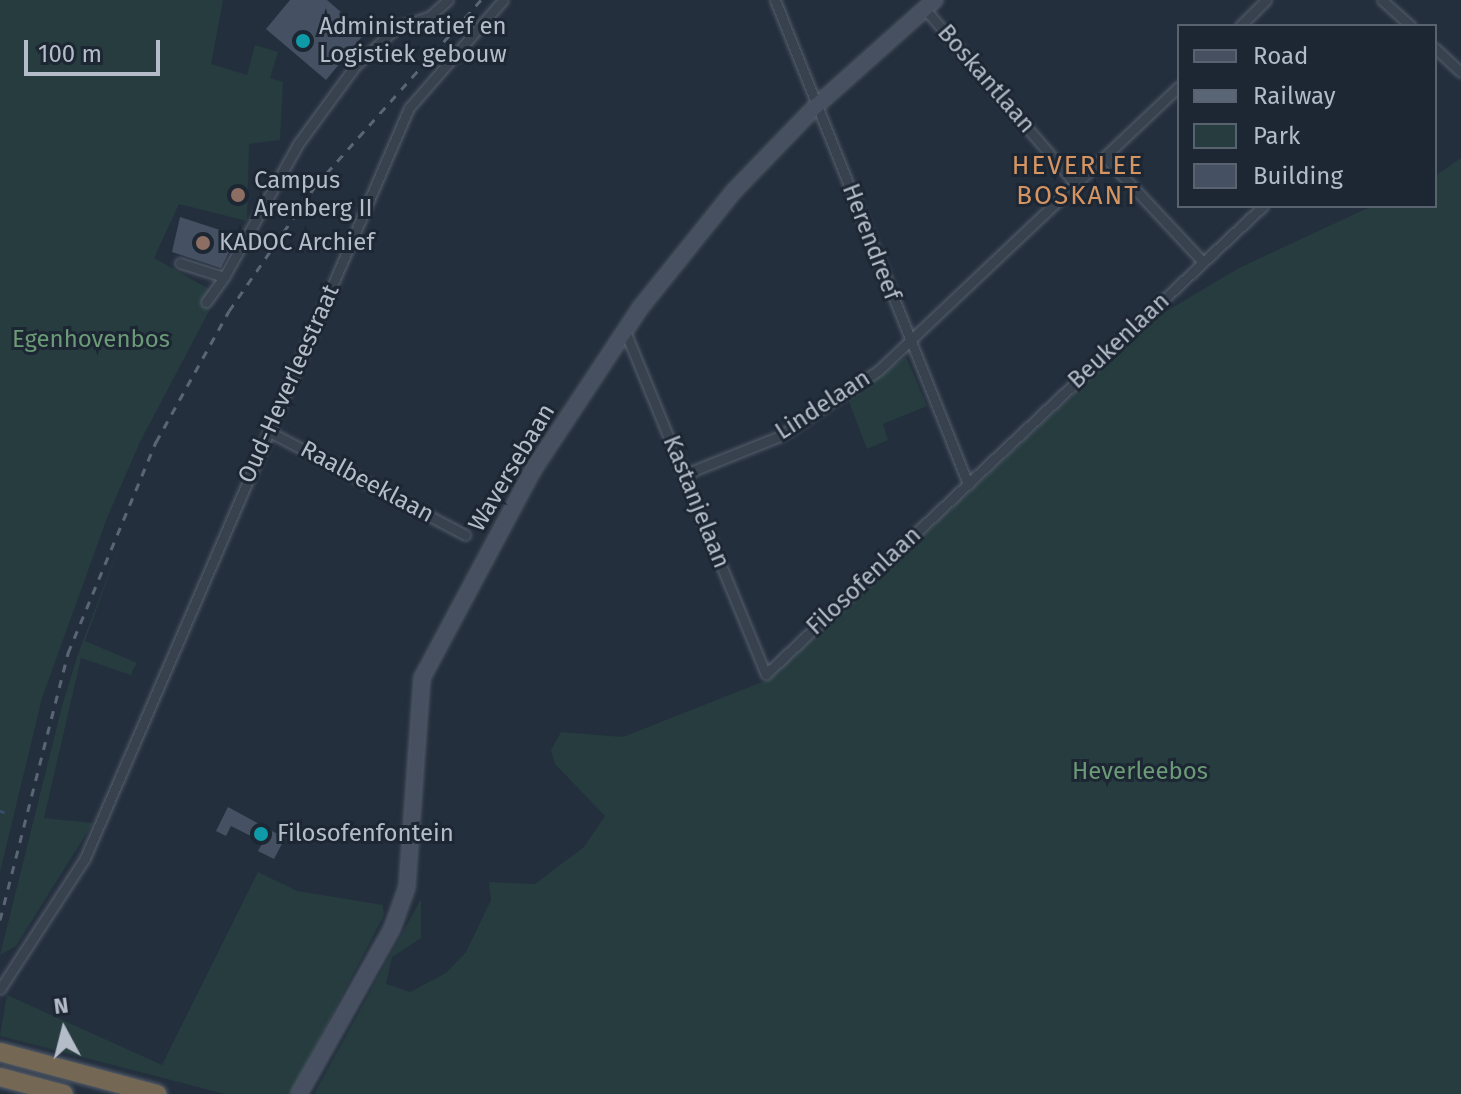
<!DOCTYPE html>
<style>
body{margin:0}
#map{position:relative;width:1461px;height:1094px;overflow:hidden;background:#242f3e;font-family:"Fira Sans",sans-serif}
div>[style]{position:absolute}
.green>*{inset:0;background:#263c3f}
.stream>*{height:3px;margin:-1.5px;padding:0 1.5px;transform-origin:1.5px;border-radius:1.5px;background:#394c67}
.building>*{inset:0;background:#455162}
.roads{filter:drop-shadow(0 0 2px #565f6c) drop-shadow(0 0 2px #565f6c)}
.street>*{height:9px;margin:-4.5px;padding:0 4.5px;transform-origin:4.5px;border-radius:4.5px;background:#38414e}
.secondary>*{height:14px;margin:-7px;padding:0 7px;transform-origin:7px;border-radius:7px;background:#465061}
.highway>*{height:18px;margin:-9px;padding:0 9px;transform-origin:9px;border-radius:9px;background:#746855}
.rail>*{height:3px;margin-top:-1.5px;transform-origin:0;background:repeating-linear-gradient(90deg,#5a6575 0 8px,transparent 0 16px)}
.dots>*{width:22px;height:22px;translate:-50% -50%;box-sizing:border-box;border:4px solid #1d2633;border-radius:50%}
span{translate:-50% -50%;white-space:nowrap;text-align:center;line-height:1.15;-webkit-text-stroke:6px #1d2633;paint-order:stroke}
.poi-label{font-size:24px;color:#b4bcc9}
.left{translate:0 -50%;text-align:left}
.street-label{font-size:24px;color:#b4bcc9}
.park-label{font-size:24px;color:#6b9a76}
.neighbourhood-label{font-size:26px;color:#d59563;letter-spacing:2px}
.legend{position:absolute;left:1177px;top:24px;width:260px;height:184px;box-sizing:border-box;background:#1d2633;border:2px solid #59626f;margin:0;padding:10px 14px;list-style:none;font-size:24px;color:#b4bcc9}
.legend li{display:flex;align-items:center;gap:16px;height:40px}
.legend b{width:40px;border:2px solid #59626f}
.north{position:absolute;left:24px;top:990px;width:80px;height:80px;-webkit-text-stroke:6px #1d2633;paint-order:stroke;rotate:353deg;font-size:22px;font-weight:700;line-height:32px;text-align:center;color:#b4bcc9}
.north::after{content:'';display:block;margin:auto;width:28px;height:36px;background:#b4bcc9;clip-path:polygon(50% 0,100% 100%,50% 72%,0 100%)}
.scale{position:absolute;left:24px;top:40px;width:136px;height:36px;box-sizing:border-box;border:4px solid #b4bcc9;border-top:0;padding-left:10px;font-size:24px;line-height:28px;white-space:nowrap;color:#b4bcc9;-webkit-text-stroke:6px #1d2633;paint-order:stroke}
</style>
<div id="map">
<div class="green">
<i style="clip-path:polygon(0 0,223px 0,211px 64px,247px 75px,255px 45px,278px 52px,270px 78px,283px 82px,280px 140px,249px 144px,247px 221px,179px 204px,154px 258px,218px 294px,140px 442px,107px 518px,42px 698px,0 872px)"></i>
<i style="clip-path:polygon(1461px 158px,1461px 1094px,314px 1094px,421px 899px,421px 938px,392px 957px,386px 984px,410px 992px,446px 973px,466px 952px,491px 900px,489px 882px,535px 884px,584px 847px,605px 816px,555px 764px,551px 750px,561px 732px,623px 737px,770px 679px,1155px 318px,1239px 268px,1372px 206px,1435px 206px,1435px 176px)"></i>
<i style="clip-path:polygon(906px 357px,927px 406px,883px 424px,888px 440px,867px 449px,848px 399px)"></i>
<i style="clip-path:polygon(123px 536px,85px 641px,137px 663px,131px 674px,137px 677px,81px 658px,44px 818px,93px 823px,16px 946px,0 955px,62px 706px,78px 654px)"></i>
<i style="clip-path:polygon(258px 872px,297px 891px,383px 905px,384px 915px,291px 1094px,225px 1094px,0 1036px,7px 995px,162px 1065px)"></i>
</div>
<div class="stream">
<i style="left:0;top:811px;width:3px;rotate:18deg"></i>
</div>
<div class="building">
<i style="clip-path:polygon(290px 0,327px 0,365px 33px,326px 80px,266px 29px)"></i>
<i style="clip-path:polygon(180px 217px,226px 232px,232px 246px,221px 268px,172px 252px)"></i>
<i style="clip-path:polygon(228px 807px,285px 838px,274px 859px,258px 851px,263px 842px,231px 826px,226px 836px,216px 831px)"></i>
</div>
<div class="roads">
<div class="street">
<i style="left:775px;top:0;width:521px;rotate:68.26deg"></i>
<i style="left:1382px;top:0;width:39px;rotate:42deg"></i>
<i style="left:925px;top:9px;width:233px;rotate:49.3deg"></i>
<i style="left:1240px;top:26px;width:37px;rotate:-45deg"></i>
<i style="left:1435px;top:48px;width:35px;rotate:43deg"></i>
<i style="left:1106px;top:158px;width:142px;rotate:47deg"></i>
<i style="left:180px;top:263px;width:46px;rotate:17.7deg"></i>
<i style="left:224px;top:277px;width:152px;rotate:-60.9deg"></i>
<i style="left:298px;top:144px;width:97px;rotate:-53.8deg"></i>
<i style="left:355px;top:66px;width:57px;rotate:-42.9deg"></i>
<i style="left:397px;top:27px;width:35px;rotate:-18deg"></i>
<i style="left:430px;top:16px;width:24px;rotate:-42deg"></i>
<i style="left:206px;top:302px;width:31px;rotate:-54deg"></i>
<i style="left:625px;top:331px;width:371px;rotate:67.7deg"></i>
<i style="left:766px;top:674px;width:683px;rotate:-43.28deg"></i>
<i style="left:268px;top:431px;width:223px;rotate:27.8deg"></i>
<i style="left:685px;top:474px;width:102px;rotate:-21.8deg"></i>
<i style="left:780px;top:436px;width:119px;rotate:-33.7deg"></i>
<i style="left:879px;top:370px;width:413px;rotate:-43.4deg"></i>
<i style="left:0;top:989px;width:156px;rotate:-57deg"></i>
<i style="left:85px;top:858px;width:817px;rotate:-66.64deg"></i>
<i style="left:409px;top:108px;width:143px;rotate:-49deg"></i>
</div>
<div class="secondary">
<i style="left:299px;top:1094px;width:189px;rotate:-60.6deg"></i>
<i style="left:392px;top:929px;width:45px;rotate:-70.3deg"></i>
<i style="left:407px;top:887px;width:210px;rotate:-85.9deg"></i>
<i style="left:422px;top:678px;width:236px;rotate:-61.9deg"></i>
<i style="left:533px;top:470px;width:196px;rotate:-56.5deg"></i>
<i style="left:641px;top:307px;width:147px;rotate:-51.3deg"></i>
<i style="left:733px;top:192px;width:121px;rotate:-46deg"></i>
<i style="left:817px;top:105px;width:158px;rotate:-41.7deg"></i>
</div>
<div class="highway">
<i style="left:0;top:1052px;width:163px;rotate:15deg"></i>
<i style="left:0;top:1077px;width:66px;rotate:14.9deg"></i>
</div>
</div>
<div class="rail">
<i style="left:0;top:920px;width:276px;rotate:-75.7deg"></i>
<i style="left:68px;top:653px;width:229px;rotate:-67.4deg"></i>
<i style="left:156px;top:442px;width:150px;rotate:-60.9deg"></i>
<i style="left:229px;top:311px;width:153px;rotate:-55.4deg"></i>
<i style="left:316px;top:185px;width:248px;rotate:-48.3deg"></i>
</div>
<div class="dots">
<i style="left:303px;top:41px;background:#0f9aa8"></i>
<i style="left:238px;top:195px;background:#8d6e63"></i>
<i style="left:203px;top:243px;background:#8d6e63"></i>
<i style="left:261px;top:834px;background:#0f9aa8"></i>
</div>
<div class="poi-label">
<span class="left" style="left:319px;top:41px">Administratief en<br>Logistiek gebouw</span>
<span class="left" style="left:254px;top:195px">Campus<br>Arenberg II</span>
<span class="left" style="left:219px;top:243px">KADOC Archief</span>
<span class="left" style="left:277px;top:834px">Filosofenfontein</span>
</div>
<div class="street-label">
<span style="left:986px;top:79px;rotate:49deg">Boskantlaan</span>
<span style="left:871px;top:242px;rotate:69deg">Herendreef</span>
<span style="left:1119px;top:341px;rotate:-43deg">Beukenlaan</span>
<span style="left:289px;top:384px;rotate:-66deg">Oud-Heverleestraat</span>
<span style="left:823px;top:405px;rotate:-33deg">Lindelaan</span>
<span style="left:512px;top:468px;rotate:-59deg">Waversebaan</span>
<span style="left:367px;top:482px;rotate:28deg">Raalbeeklaan</span>
<span style="left:696px;top:502px;rotate:68deg">Kastanjelaan</span>
<span style="left:864px;top:581px;rotate:-43deg">Filosofenlaan</span>
</div>
<div class="park-label">
<span style="left:91px;top:340px">Egenhovenbos</span>
<span style="left:1140px;top:772px">Heverleebos</span>
</div>
<div class="neighbourhood-label">
<span style="left:1078px;top:181px">HEVERLEE<br>BOSKANT</span>
</div>
<ul class="legend">
<li><b style="height:10px;background:#465061"></b>Road</li>
<li><b style="height:10px;background:#5a6575"></b>Railway</li>
<li><b style="height:22px;background:#263c3f"></b>Park</li>
<li><b style="height:22px;background:#455162"></b>Building</li>
</ul>
<div class="north">N</div>
<div class="scale">100 m</div>
</div>
